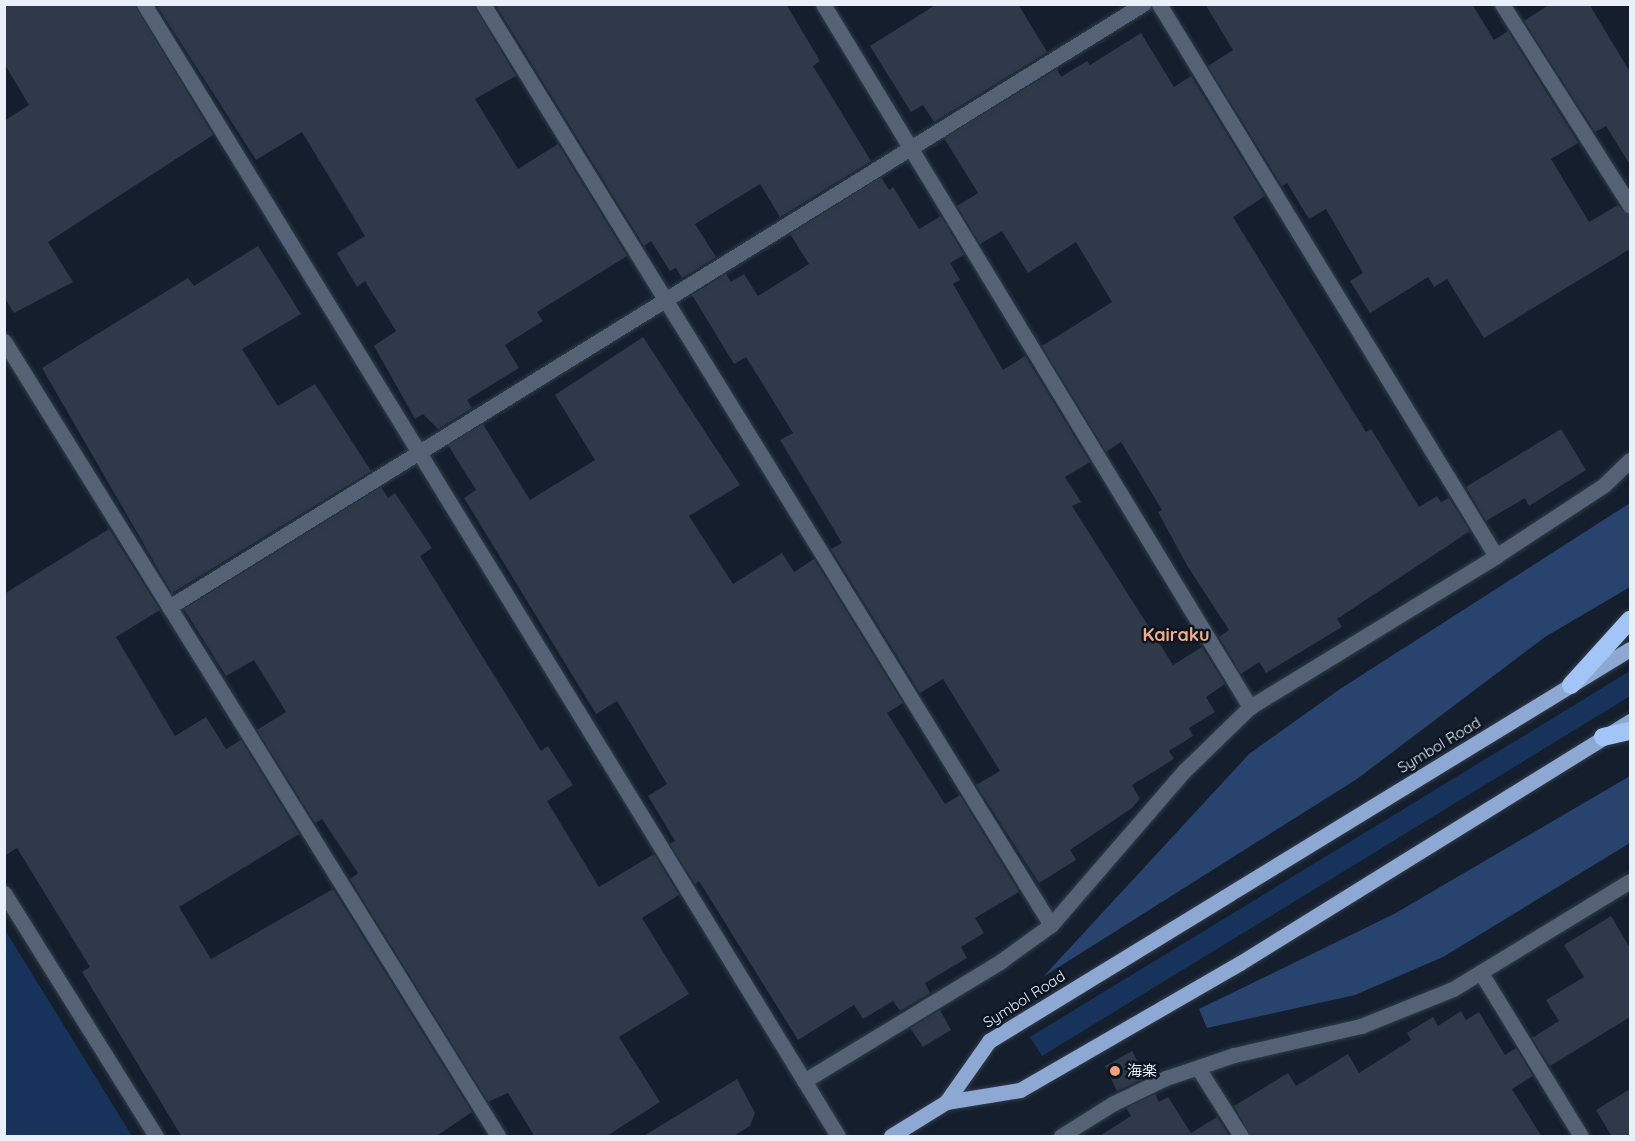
<!DOCTYPE html>
<meta charset="utf-8">
<style>
body{margin:0}
#map{position:relative;width:1635px;height:1141px;overflow:hidden;background:#141e2c;font-family:Quicksand,"Noto Sans JP",sans-serif}
div>[style]{position:absolute}
.green>*{inset:0;background:#18335b}
.forest>*{inset:0;background:#27436e}
.building>*{inset:0;background:#2f3949}
.roads{filter:drop-shadow(0 0 2px #323b49) drop-shadow(0 0 2px #323b49)}
.minor>*{height:15px;margin:-7.5px;padding:0 7.5px;transform-origin:7.5px;border-radius:7.5px;background:#556276}
.major>*{height:15px;margin:-7.5px;padding:0 7.5px;transform-origin:7.5px;border-radius:7.5px;background:#8da8d2}
.highway>*{height:18px;margin:-9px;padding:0 9px;transform-origin:9px;border-radius:9px;background:#a3c4f7}
.dots>*{width:16px;height:16px;translate:-50% -50%;box-sizing:border-box;border:3px solid #0b1422;border-radius:50%}
span{translate:-50% -50%;white-space:nowrap;text-align:center;line-height:1.15;-webkit-text-stroke:5px #0b1422;paint-order:stroke}
.street-label{font-size:15px;color:#e9f0fa}
.poi-label{font-size:15px;color:#e9f0fa}
.left{translate:0 -50%;text-align:left}
.quarter-label{font-size:18px;color:#f5ac86;font-weight:700}
.frame{position:absolute;inset:0;border:6px solid #e9f0fa;pointer-events:none}
</style>
<div id="map">
<div class="green">
<i style="clip-path:polygon(1630px 671px,1630px 696px,1042px 1056px,1030px 1037px)"></i>
<i style="clip-path:polygon(5px 930px,132px 1136px,5px 1136px)"></i>
</div>
<div class="forest">
<i style="clip-path:polygon(1630px 503px,1630px 587px,1545px 637px,1357px 779px,1043px 977px,1249px 754px,1340px 689px)"></i>
<i style="clip-path:polygon(1630px 776px,1630px 843px,1443px 957px,1355px 995px,1207px 1028px,1199px 1009px,1394px 914px)"></i>
</div>
<div class="building">
<i style="clip-path:polygon(4px 4px,134px 4px,213px 135px,48px 242px,73px 282px,14px 313px,4px 297px,4px 121px,29px 105px,4px 63px)"></i>
<i style="clip-path:polygon(156px 4px,473px 4px,516px 76px,475px 99px,518px 169px,558px 144px,627px 256px,537px 312px,543px 321px,505px 345px,519px 368px,467px 400px,472px 408px,438px 429px,423px 414px,415px 419px,374px 346px,396px 331px,365px 281px,357px 287px,337px 253px,365px 236px,302px 132px,256px 160px)"></i>
<i style="clip-path:polygon(495px 4px,786px 4px,820px 61px,813px 66px,871px 161px,780px 217px,760px 184px,695px 224px,716px 257px,682px 278px,676px 268px,670px 271px,651px 241px,644px 246px)"></i>
<i style="clip-path:polygon(937px 4px,1018px 4px,1047px 52px,934px 122px,923px 105px,911px 112px,870px 46px)"></i>
<i style="clip-path:polygon(1205px 4px,1472px 4px,1494px 40px,1508px 31px,1578px 143px,1551px 159px,1589px 222px,1618px 205px,1630px 216px,1630px 249px,1484px 338px,1447px 279px,1434px 287px,1428px 277px,1370px 313px,1350px 281px,1363px 273px,1326px 209px,1309px 219px,1287px 183px,1282px 186px,1208px 66px,1233px 50px)"></i>
<i style="clip-path:polygon(1550px 4px,1589px 4px,1630px 72px,1630px 165px,1606px 126px,1595px 132px,1524px 21px)"></i>
<i style="clip-path:polygon(1141px 33px,1174px 87px,1191px 76px,1265px 196px,1233px 217px,1366px 432px,1371px 429px,1419px 507px,1437px 496px,1441px 502px,1449px 498px,1470px 531px,1337px 619px,1342px 627px,1266px 673px,1259px 662px,1241px 674px,1219px 637px,1229px 630px,1188px 567px,1158px 512px,1162px 510px,1121px 442px,1106px 452px,1042px 346px,1112px 302px,1076px 242px,1028px 273px,1002px 231px,980px 244px,957px 206px,978px 193px,944px 138px,1057px 69px,1061px 77px,1087px 61px,1090px 65px)"></i>
<i style="clip-path:polygon(881px 177px,889px 190px,893px 187px,919px 229px,941px 216px,964px 255px,950px 263px,960px 280px,953px 284px,1003px 370px,1025px 356px,1090px 462px,1065px 477px,1081px 502px,1072px 506px,1173px 665px,1202px 647px,1225px 684px,1206px 697px,1215px 712px,1189px 728px,1193px 736px,1169px 751px,1174px 759px,1132px 785px,1140px 799px,1132px 808px,1070px 850px,1076px 860px,1039px 883px,976px 785px,1000px 771px,943px 679px,920px 693px,831px 549px,842px 543px,780px 440px,793px 433px,746px 357px,734px 364px,692px 295px,726px 274px,731px 282px,744px 274px,758px 296px,809px 264px,790px 234px)"></i>
<i style="clip-path:polygon(258px 246px,301px 314px,242px 349px,278px 406px,315px 384px,371px 471px,172px 593px,42px 368px,188px 278px,194px 286px)"></i>
<i style="clip-path:polygon(643px 337px,740px 485px,689px 516px,733px 584px,782px 553px,794px 572px,814px 559px,903px 703px,887px 713px,945px 804px,960px 795px,1019px 892px,975px 918px,984px 933px,961px 947px,967px 958px,925px 983px,930px 993px,900px 1011px,893px 1001px,863px 1019px,854px 1005px,798px 1040px,699px 881px,695px 884px,670px 844px,675px 841px,648px 796px,667px 784px,617px 701px,596px 714px,464px 498px,476px 490px,448px 445px,483px 424px,530px 500px,595px 460px,555px 395px)"></i>
<i style="clip-path:polygon(1561px 429px,1586px 470px,1529px 506px,1525px 498px,1486px 521px,1466px 487px)"></i>
<i style="clip-path:polygon(381px 487px,388px 498px,395px 493px,432px 548px,420px 556px,541px 751px,548px 746px,573px 785px,547px 801px,599px 887px,654px 854px,679px 895px,642px 918px,689px 994px,619px 1037px,660px 1102px,605px 1137px,535px 1137px,508px 1093px,488px 1102px,350px 879px,358px 873px,322px 819px,315px 823px,257px 730px,286px 712px,254px 660px,226px 676px,184px 609px)"></i>
<i style="clip-path:polygon(109px 529px,160px 610px,116px 637px,175px 736px,206px 717px,226px 749px,241px 740px,299px 834px,179px 907px,211px 959px,333px 889px,472px 1112px,435px 1137px,182px 1137px,82px 972px,90px 967px,17px 848px,4px 856px,4px 594px)"></i>
<i style="clip-path:polygon(1611px 916px,1630px 948px,1630px 1017px,1550px 1066px,1532px 1038px,1559px 1021px,1546px 1000px,1584px 977px,1564px 945px)"></i>
<i style="clip-path:polygon(940px 1010px,951px 1030px,923px 1047px,910px 1028px)"></i>
<i style="clip-path:polygon(1461px 1011px,1466px 1020px,1479px 1012px,1505px 1055px,1516px 1048px,1533px 1076px,1512px 1089px,1542px 1137px,1251px 1137px,1234px 1106px,1288px 1073px,1296px 1086px,1348px 1054px,1359px 1073px,1411px 1040px,1407px 1033px,1433px 1017px,1438px 1026px)"></i>
<i style="clip-path:polygon(1132px 1051px,1146px 1077px,1117px 1091px,1105px 1066px)"></i>
<i style="clip-path:polygon(737px 1079px,755px 1113px,750px 1126px,732px 1137px,642px 1137px)"></i>
<i style="clip-path:polygon(1630px 1089px,1630px 1137px,1612px 1137px,1596px 1110px)"></i>
<i style="clip-path:polygon(1155px 1094px,1159px 1102px,1168px 1097px,1191px 1133px,1217px 1117px,1230px 1137px,1098px 1137px,1131px 1116px,1126px 1108px)"></i>
</div>
<div class="roads">
<div class="minor">
<i style="left:144px;top:4px;width:1328px;rotate:58.49deg"></i>
<i style="left:483px;top:4px;width:1082px;rotate:58.34deg"></i>
<i style="left:823px;top:4px;width:823px;rotate:58.73deg"></i>
<i style="left:1159px;top:4px;width:647px;rotate:58.6deg"></i>
<i style="left:1502px;top:4px;width:239px;rotate:57.6deg"></i>
<i style="left:4px;top:341px;width:936px;rotate:58.14deg"></i>
<i style="left:169px;top:607px;width:1146px;rotate:-31.76deg"></i>
<i style="left:4px;top:893px;width:287px;rotate:58deg"></i>
<i style="left:1481px;top:973px;width:191px;rotate:58.5deg"></i>
<i style="left:1198px;top:1068px;width:80px;rotate:57.7deg"></i>
<i style="left:804px;top:1081px;width:231px;rotate:-31.3deg"></i>
<i style="left:1001px;top:961px;width:62px;rotate:-35.8deg"></i>
<i style="left:1051px;top:925px;width:203px;rotate:-49.2deg"></i>
<i style="left:1184px;top:771px;width:92px;rotate:-44.1deg"></i>
<i style="left:1250px;top:707px;width:289px;rotate:-31.5deg"></i>
<i style="left:1496px;top:556px;width:129px;rotate:-33.3deg"></i>
<i style="left:1604px;top:485px;width:36px;rotate:-44deg"></i>
<i style="left:1061px;top:1136px;width:62px;rotate:-31.9deg"></i>
<i style="left:1114px;top:1103px;width:58px;rotate:-25.7deg"></i>
<i style="left:1166px;top:1078px;width:72px;rotate:-18.7deg"></i>
<i style="left:1234px;top:1055px;width:130px;rotate:-12.9deg"></i>
<i style="left:1361px;top:1026px;width:99px;rotate:-21.9deg"></i>
<i style="left:1453px;top:989px;width:207px;rotate:-31.4deg"></i>
</div>
<div class="major">
<i style="left:946px;top:1102px;width:75px;rotate:-54.8deg"></i>
<i style="left:989px;top:1041px;width:751px;rotate:-31.45deg"></i>
<i style="left:891px;top:1136px;width:65px;rotate:-31.7deg"></i>
<i style="left:946px;top:1102px;width:75px;rotate:-9.2deg"></i>
<i style="left:1020px;top:1090px;width:254px;rotate:-30deg"></i>
<i style="left:1240px;top:963px;width:459px;rotate:-31.8deg"></i>
</div>
<div class="highway">
<i style="left:1571px;top:685px;width:88px;rotate:-47.8deg"></i>
<i style="left:1603px;top:737px;width:28px;rotate:-13deg"></i>
</div>
</div>
<div class="dots">
<i style="left:1115px;top:1071px;background:#f0a279"></i>
</div>
<div class="street-label">
<span style="left:1439px;top:745px;rotate:-31deg">Symbol Road</span>
<span style="left:1024px;top:999px;rotate:-32deg">Symbol Road</span>
</div>
<div class="poi-label">
<span class="left" style="left:1127px;top:1071px">海楽</span>
</div>
<div class="quarter-label">
<span style="left:1176px;top:635px">Kairaku</span>
</div>
<div class="frame"></div>
</div>
